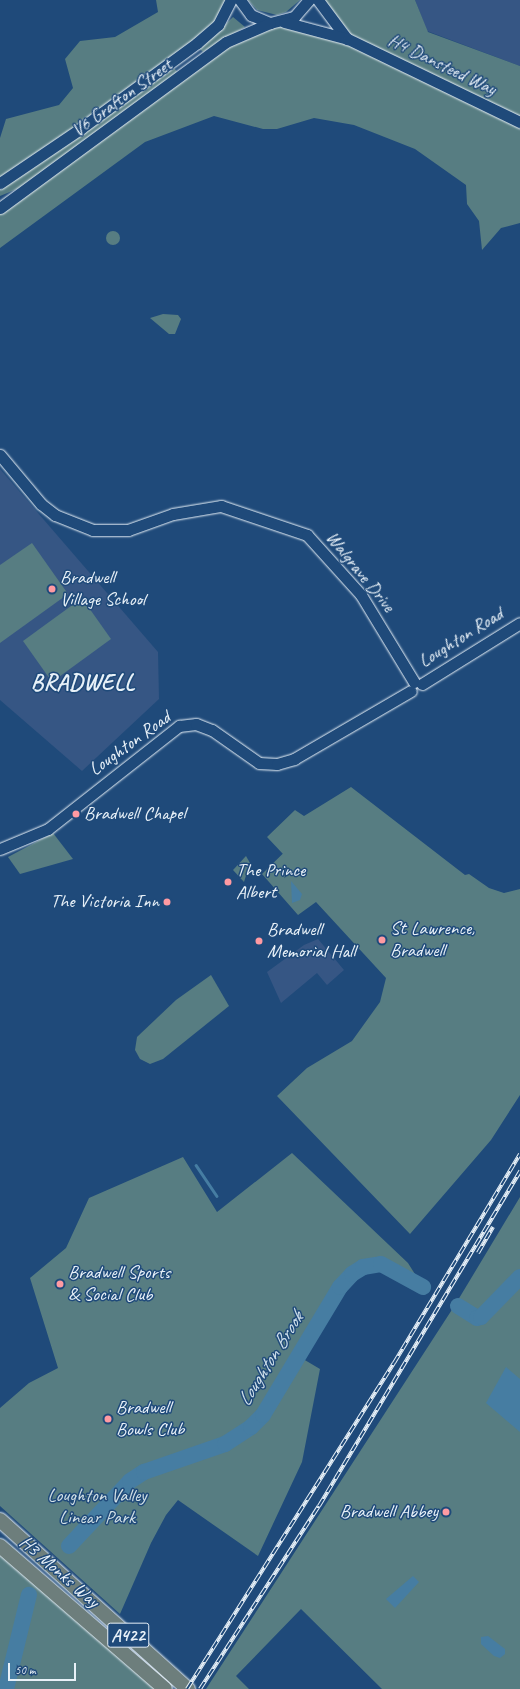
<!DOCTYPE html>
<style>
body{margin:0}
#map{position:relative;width:520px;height:1689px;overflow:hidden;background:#1f4a7a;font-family:Caveat,sans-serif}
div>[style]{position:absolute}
.built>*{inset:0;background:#365684}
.green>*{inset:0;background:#577d82}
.round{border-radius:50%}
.water>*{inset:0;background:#467da2}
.stream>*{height:2.5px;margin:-1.25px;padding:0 1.25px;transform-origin:1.25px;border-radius:1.25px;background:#467da2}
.river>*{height:16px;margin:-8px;padding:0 8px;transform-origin:8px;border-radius:8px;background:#467da2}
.roads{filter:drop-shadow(0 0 1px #e8f1f8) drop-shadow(0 0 1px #e8f1f8)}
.minor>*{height:11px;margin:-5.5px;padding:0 5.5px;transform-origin:5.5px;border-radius:5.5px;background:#1f4a7a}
.major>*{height:14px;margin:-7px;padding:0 7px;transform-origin:7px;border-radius:7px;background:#6d7e7c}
.rail>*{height:4px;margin-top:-2px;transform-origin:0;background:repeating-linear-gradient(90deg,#1f4a7a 0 8px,#e8f1f8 0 16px);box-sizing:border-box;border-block:1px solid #e8f1f8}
.dots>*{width:11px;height:11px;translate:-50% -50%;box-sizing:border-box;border:2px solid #1f4a7a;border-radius:50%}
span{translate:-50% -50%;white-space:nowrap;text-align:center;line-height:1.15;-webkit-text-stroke:3px #1f4a7a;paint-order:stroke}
.shield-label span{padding:1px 3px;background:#1f4a7a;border:1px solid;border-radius:3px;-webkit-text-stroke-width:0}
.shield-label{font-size:18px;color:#e8f1f8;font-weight:700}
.street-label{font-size:19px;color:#e8f1f8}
.poi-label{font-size:19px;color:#e8f1f8}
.left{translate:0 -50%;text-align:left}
.right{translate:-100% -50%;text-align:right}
.park-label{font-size:19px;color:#d2e0e6}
.water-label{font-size:20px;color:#d0e0eb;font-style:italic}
.district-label{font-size:23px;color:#e8f1f8;font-weight:700;letter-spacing:1px}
.scale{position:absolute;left:8px;top:1663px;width:68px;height:18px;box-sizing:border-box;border:2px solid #e8f1f8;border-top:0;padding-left:5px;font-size:12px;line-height:14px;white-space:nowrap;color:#e8f1f8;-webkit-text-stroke:3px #1f4a7a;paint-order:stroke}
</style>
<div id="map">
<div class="built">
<i style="clip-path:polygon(415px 0,520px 0,520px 66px,427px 31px)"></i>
<i style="clip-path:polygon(0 469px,158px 652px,159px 699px,82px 771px,0 700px)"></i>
<i style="clip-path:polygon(318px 939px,344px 970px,327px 985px,317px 973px,281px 1003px,267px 972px,304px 945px)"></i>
</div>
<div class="green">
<i style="clip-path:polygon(156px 0,231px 0,218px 25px,0 182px,0 138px,6px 119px,59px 105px,73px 88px,65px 59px,80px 41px,115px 37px,158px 12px)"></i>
<i style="clip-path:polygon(248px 0,300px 0,286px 12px,277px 15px,257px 10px)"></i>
<i style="clip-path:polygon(318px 0,415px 0,428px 32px,520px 66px,520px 223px,501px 228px,482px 250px,479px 221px,467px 204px,466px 185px,415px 149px,354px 125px,314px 118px,277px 129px,263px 129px,214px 116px,145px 142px,0 248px,0 208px,226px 42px,270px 23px,347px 39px)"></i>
<i style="clip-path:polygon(233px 17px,245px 27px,203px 52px,200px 49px)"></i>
<i style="clip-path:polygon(174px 68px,178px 73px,22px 187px,0 196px,0 190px)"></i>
<i class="round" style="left:106px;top:231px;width:14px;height:14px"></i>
<i style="clip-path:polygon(163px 314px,178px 315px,181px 319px,175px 334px,169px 334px,150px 318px)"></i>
<i style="clip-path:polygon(32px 543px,68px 594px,0 643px,0 565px)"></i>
<i style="clip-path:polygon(82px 598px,111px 639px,52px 682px,23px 641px)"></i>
<i style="clip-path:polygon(351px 787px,465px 875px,469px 874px,489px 888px,504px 893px,520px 889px,520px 1095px,491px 1140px,410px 1234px,277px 1096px,307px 1068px,352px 1041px,380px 1002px,386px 978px,316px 902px,298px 915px,262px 874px,305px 832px,283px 854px,267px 837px,295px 810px,304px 816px)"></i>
<i style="clip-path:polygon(53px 833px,73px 859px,20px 874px,8px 857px)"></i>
<i style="clip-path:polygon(246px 856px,250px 863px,244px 882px,233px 870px)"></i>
<i style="clip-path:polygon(211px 975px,229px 1006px,163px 1059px,150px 1064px,140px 1059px,135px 1050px,137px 1037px,176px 1000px)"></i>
<i style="clip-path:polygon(292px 1153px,408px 1263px,423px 1287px,381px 1264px,363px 1267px,340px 1287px,314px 1328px,298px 1356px,320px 1369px,302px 1462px,258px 1556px,178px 1500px,166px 1515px,151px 1543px,120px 1614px,0 1506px,0 1408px,29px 1383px,58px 1368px,30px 1278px,66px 1248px,89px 1198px,183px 1157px,217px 1212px)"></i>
<i style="clip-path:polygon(520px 1197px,520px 1689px,382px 1689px,301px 1609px,236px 1676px,249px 1689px,206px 1689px,455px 1305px)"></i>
<i style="clip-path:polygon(0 1546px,165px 1689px,0 1689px)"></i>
</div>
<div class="water">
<i style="clip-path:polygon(291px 881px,302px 894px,300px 900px,292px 903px)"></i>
<i style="clip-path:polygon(506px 1367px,520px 1379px,520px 1432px,486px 1403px)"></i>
<i style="clip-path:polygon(413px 1576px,419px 1582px,395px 1608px,386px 1599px)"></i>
<i style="clip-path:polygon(488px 1636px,505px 1649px,505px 1654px,500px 1658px,494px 1656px,481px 1644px,481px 1637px)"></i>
</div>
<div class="stream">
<i style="left:196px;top:1165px;width:37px;rotate:56deg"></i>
</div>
<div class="river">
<i style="left:458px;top:1306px;width:22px;rotate:32deg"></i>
<i style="left:477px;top:1318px;width:4px;rotate:-14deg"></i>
<i style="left:481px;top:1317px;width:56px;rotate:-45.7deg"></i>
<i style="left:69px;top:1546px;width:89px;rotate:-46.8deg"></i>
<i style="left:130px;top:1481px;width:17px;rotate:-33deg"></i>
<i style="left:144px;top:1472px;width:86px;rotate:-19.1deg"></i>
<i style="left:225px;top:1444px;width:31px;rotate:-33deg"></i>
<i style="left:251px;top:1427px;width:17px;rotate:-45deg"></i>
<i style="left:263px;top:1415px;width:149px;rotate:-59deg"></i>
<i style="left:340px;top:1287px;width:18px;rotate:-47deg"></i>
<i style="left:352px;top:1274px;width:13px;rotate:-32deg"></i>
<i style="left:363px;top:1267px;width:18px;rotate:-9deg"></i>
<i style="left:381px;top:1264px;width:48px;rotate:28.7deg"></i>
<i style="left:6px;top:1689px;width:97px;rotate:-76.3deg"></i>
</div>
<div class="roads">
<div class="minor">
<i style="left:240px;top:0;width:19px;rotate:54deg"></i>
<i style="left:251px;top:15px;width:21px;rotate:23deg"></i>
<i style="left:270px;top:23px;width:25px;rotate:-14deg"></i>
<i style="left:294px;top:17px;width:23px;rotate:-49deg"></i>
<i style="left:318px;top:0;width:49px;rotate:53.4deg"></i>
<i style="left:284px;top:22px;width:66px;rotate:14.9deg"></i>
<i style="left:348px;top:39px;width:191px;rotate:25.8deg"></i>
<i style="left:0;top:183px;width:97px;rotate:-34deg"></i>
<i style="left:80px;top:129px;width:145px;rotate:-36.3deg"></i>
<i style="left:197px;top:43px;width:28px;rotate:-41deg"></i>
<i style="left:218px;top:25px;width:28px;rotate:-63deg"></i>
<i style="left:0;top:208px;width:280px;rotate:-36.3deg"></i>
<i style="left:226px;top:42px;width:48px;rotate:-23.4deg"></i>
<i style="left:0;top:455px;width:64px;rotate:50.1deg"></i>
<i style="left:41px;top:504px;width:18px;rotate:38deg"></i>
<i style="left:55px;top:515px;width:41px;rotate:21.5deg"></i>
<i style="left:93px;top:530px;width:35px"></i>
<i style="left:128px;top:530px;width:48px;rotate:-19.6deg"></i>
<i style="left:173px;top:514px;width:49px;rotate:-9.5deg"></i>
<i style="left:221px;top:506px;width:91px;rotate:18.6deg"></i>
<i style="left:307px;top:535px;width:81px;rotate:48deg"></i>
<i style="left:361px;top:595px;width:102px;rotate:58.7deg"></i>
<i style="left:422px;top:684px;width:115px;rotate:-31.9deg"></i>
<i style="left:0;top:849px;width:52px;rotate:-22.6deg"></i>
<i style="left:48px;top:829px;width:167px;rotate:-38.2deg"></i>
<i style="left:179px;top:726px;width:17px;rotate:-7deg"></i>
<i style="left:196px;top:724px;width:17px;rotate:21deg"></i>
<i style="left:212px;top:730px;width:57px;rotate:35.1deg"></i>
<i style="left:259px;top:763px;width:18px;rotate:3deg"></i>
<i style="left:277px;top:764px;width:18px;rotate:-16deg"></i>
<i style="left:294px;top:759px;width:135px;rotate:-30.2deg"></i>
</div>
<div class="major">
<i style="left:0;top:1520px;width:253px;rotate:42deg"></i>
<i style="left:0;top:1546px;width:218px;rotate:40.9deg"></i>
</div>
</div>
<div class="rail">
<i style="left:478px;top:1253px;width:30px;rotate:-60deg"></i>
<i style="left:187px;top:1689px;width:386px;rotate:-57.6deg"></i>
<i style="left:394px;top:1363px;width:244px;rotate:-58.9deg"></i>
<i style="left:200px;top:1689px;width:218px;rotate:-57deg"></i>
<i style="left:319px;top:1506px;width:391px;rotate:-59deg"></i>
</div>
<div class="dots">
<i style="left:52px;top:589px;background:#ff9aa2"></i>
<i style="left:76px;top:814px;background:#ff9aa2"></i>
<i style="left:228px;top:882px;background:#ff9aa2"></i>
<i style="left:167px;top:902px;background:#ff9aa2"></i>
<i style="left:382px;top:940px;background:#ff9aa2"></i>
<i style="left:259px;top:941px;background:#ff9aa2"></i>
<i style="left:60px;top:1284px;background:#ff9aa2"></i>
<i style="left:108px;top:1419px;background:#ff9aa2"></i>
<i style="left:446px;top:1512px;background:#ff9aa2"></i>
</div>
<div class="shield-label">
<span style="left:128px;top:1635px">A422</span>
</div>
<div class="street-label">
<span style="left:442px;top:65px;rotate:26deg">H4 Dansteed Way</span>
<span style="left:122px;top:98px;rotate:-36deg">V6 Grafton Street</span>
<span style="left:360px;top:572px;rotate:51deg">Walgrave Drive</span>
<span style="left:461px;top:638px;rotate:-32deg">Loughton Road</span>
<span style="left:130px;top:744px;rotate:-36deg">Loughton Road</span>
<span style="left:59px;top:1572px;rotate:41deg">H3 Monks Way</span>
</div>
<div class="poi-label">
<span class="left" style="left:60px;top:589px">Bradwell<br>Village School</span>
<span class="left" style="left:84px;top:814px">Bradwell Chapel</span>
<span class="left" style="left:236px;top:882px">The Prince<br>Albert</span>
<span class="right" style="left:159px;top:902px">The Victoria Inn</span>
<span class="left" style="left:390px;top:940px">St Lawrence,<br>Bradwell</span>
<span class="left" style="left:267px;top:941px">Bradwell<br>Memorial Hall</span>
<span class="left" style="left:68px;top:1284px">Bradwell Sports<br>&amp; Social Club</span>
<span class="left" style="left:116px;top:1419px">Bradwell<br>Bowls Club</span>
<span class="right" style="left:438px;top:1512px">Bradwell Abbey</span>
</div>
<div class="park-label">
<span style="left:97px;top:1507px">Loughton Valley<br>Linear Park</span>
</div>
<div class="water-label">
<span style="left:270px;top:1359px;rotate:-58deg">Loughton Brook</span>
</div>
<div class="district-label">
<span style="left:83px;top:683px">BRADWELL</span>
</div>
<div class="scale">50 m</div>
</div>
